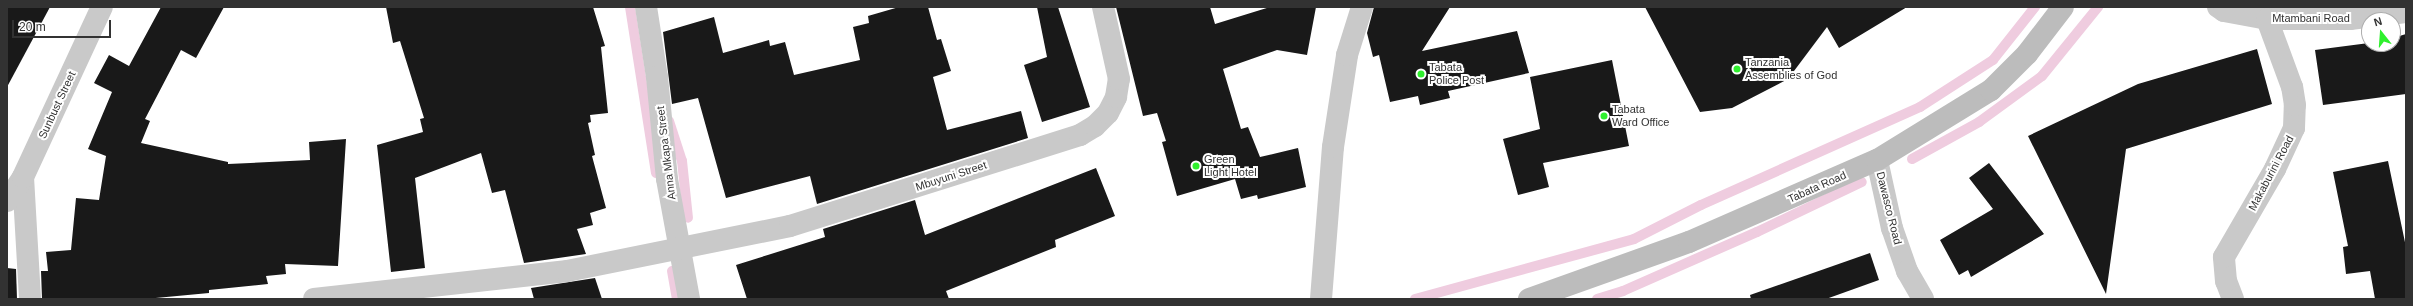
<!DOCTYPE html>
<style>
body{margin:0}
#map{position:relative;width:2413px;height:306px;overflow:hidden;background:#fff;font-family:Arial,sans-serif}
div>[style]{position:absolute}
.stream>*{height:10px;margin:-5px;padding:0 5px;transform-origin:5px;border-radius:5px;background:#efccdf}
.building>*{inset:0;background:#191919}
.minor>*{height:22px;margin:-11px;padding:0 11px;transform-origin:11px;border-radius:11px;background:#c9c9c9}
.secondary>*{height:22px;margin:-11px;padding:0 11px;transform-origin:11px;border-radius:11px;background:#bcbcbc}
.dots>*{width:11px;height:11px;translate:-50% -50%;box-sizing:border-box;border:2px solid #fff;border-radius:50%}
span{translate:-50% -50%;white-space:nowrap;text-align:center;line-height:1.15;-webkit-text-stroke:4px #fff;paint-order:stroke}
.street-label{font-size:11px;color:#323232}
.poi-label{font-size:11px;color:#323232}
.left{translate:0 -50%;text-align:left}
.frame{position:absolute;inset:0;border:8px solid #323232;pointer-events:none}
.north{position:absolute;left:2361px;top:12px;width:40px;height:40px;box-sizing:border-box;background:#fff;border:1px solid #adadad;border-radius:50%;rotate:343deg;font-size:11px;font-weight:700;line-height:16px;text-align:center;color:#323232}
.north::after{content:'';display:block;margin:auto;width:14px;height:18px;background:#2ff02e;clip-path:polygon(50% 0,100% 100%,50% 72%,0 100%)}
.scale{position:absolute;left:12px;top:20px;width:99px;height:18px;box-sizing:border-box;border:2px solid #323232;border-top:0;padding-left:5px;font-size:12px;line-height:14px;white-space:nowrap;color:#323232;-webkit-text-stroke:3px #fff;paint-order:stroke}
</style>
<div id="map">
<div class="stream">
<i style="left:630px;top:7px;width:168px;rotate:81.1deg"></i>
<i style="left:669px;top:121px;width:42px;rotate:72deg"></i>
<i style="left:682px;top:161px;width:57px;rotate:84deg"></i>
<i style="left:1912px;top:159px;width:77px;rotate:-28.9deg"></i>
<i style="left:1979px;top:122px;width:78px;rotate:-36.1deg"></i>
<i style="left:2042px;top:76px;width:89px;rotate:-50.9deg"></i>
<i style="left:672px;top:271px;width:28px;rotate:80deg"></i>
<i style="left:1415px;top:299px;width:227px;rotate:-15.3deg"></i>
<i style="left:1634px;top:239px;width:75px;rotate:-26.9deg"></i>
<i style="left:1701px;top:205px;width:240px;rotate:-24.1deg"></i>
<i style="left:1920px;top:107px;width:87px;rotate:-32.8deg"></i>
<i style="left:1993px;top:60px;width:68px;rotate:-51.6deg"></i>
<i style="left:1597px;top:299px;width:27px;rotate:-17deg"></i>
<i style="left:1623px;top:291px;width:146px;rotate:-23.8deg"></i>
<i style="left:1757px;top:232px;width:116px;rotate:-25.5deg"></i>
</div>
<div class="building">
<i style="clip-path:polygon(7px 7px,50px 7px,7px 87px)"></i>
<i style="clip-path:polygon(161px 7px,224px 7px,196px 58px,181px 50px,145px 119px,150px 121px,141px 143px,228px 162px,228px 164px,310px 160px,309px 142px,346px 139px,338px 266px,285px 264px,286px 274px,266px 276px,268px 284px,209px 290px,209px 293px,145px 299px,42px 299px,41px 271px,48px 271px,46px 252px,71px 250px,76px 198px,99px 200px,106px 156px,88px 149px,112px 92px,94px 83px,109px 55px,129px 66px)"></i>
<i style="clip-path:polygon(386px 7px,593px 7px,605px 46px,601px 47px,608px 113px,590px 115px,591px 122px,588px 123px,595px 155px,592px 156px,606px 208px,590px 213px,593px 225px,577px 229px,586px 254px,524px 263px,505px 190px,492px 193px,481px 153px,415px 178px,425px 268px,391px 272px,377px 145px,423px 132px,420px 119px,424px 118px,400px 41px,393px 43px)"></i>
<i style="clip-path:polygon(899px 7px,928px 7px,937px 40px,941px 39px,951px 71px,933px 77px,947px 130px,1021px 111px,1028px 138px,817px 204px,810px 176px,726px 198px,698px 98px,672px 104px,663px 32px,714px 17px,723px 53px,769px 40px,770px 46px,785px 42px,794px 75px,860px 60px,853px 27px,869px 23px,868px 16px)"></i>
<i style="clip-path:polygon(1037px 7px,1058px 7px,1090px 107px,1042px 122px,1024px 65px,1047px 57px)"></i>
<i style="clip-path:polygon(1116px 7px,1210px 7px,1215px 24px,1270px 7px,1316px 7px,1307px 55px,1277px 50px,1223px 69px,1241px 129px,1248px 127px,1260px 157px,1298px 148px,1306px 187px,1258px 199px,1257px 195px,1241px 199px,1235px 179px,1177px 196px,1162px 142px,1166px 141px,1157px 113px,1143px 116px)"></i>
<i style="clip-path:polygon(1374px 7px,1450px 7px,1422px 51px,1517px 31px,1529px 73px,1448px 91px,1450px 98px,1420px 105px,1418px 96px,1390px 102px,1379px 55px,1373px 57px,1367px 33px)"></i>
<i style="clip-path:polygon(1645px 7px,1907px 7px,1839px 48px,1827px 27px,1788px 79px,1732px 108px,1700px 112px)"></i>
<i style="clip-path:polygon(2406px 34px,2406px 94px,2323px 105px,2315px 50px,2369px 43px,2393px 44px,2393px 38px)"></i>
<i style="clip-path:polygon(2257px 49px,2272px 104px,2126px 149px,2106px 294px,2028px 136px,2138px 84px)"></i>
<i style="clip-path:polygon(1612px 60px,1629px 146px,1543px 163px,1549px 187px,1518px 195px,1503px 139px,1540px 129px,1530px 77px)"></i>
<i style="clip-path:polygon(2388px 161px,2406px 247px,2406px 299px,2375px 299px,2370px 271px,2346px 274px,2343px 247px,2348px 246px,2333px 172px)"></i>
<i style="clip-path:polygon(1989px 163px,2044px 234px,1971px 277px,1968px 270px,1959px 275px,1940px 240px,1993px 209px,1969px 178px)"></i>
<i style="clip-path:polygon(1096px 168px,1115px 216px,1055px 240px,1056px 247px,946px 291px,949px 299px,747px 299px,736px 265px,825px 237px,823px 229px,915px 200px,925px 235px)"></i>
<i style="clip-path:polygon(1870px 253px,1879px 280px,1826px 299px,1751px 299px,1750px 295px)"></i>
<i style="clip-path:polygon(7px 268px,16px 269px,17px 299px,7px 299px)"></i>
<i style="clip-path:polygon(595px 278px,602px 299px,534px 299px,531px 288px)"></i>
</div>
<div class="minor">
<i style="left:646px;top:7px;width:71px;rotate:81.1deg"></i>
<i style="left:657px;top:77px;width:102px;rotate:84.4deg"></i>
<i style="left:667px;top:179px;width:122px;rotate:79.6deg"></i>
<i style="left:2218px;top:7px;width:7px;rotate:34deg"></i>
<i style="left:2224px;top:11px;width:44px;rotate:10.5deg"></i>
<i style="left:2267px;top:19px;width:83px"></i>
<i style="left:2350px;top:19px;width:56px;rotate:-7.1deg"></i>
<i style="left:1877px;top:160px;width:70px;rotate:77.6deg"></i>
<i style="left:1892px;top:228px;width:46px;rotate:70.8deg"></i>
<i style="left:1907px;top:271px;width:32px;rotate:60deg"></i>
<i style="left:23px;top:177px;width:122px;rotate:86.7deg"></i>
<i style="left:7px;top:201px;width:29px;rotate:-56deg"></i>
<i style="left:23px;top:177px;width:187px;rotate:-65.1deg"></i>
<i style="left:314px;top:299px;width:255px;rotate:-6.3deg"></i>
<i style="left:567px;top:271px;width:227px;rotate:-11.4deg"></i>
<i style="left:790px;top:226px;width:304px;rotate:-17.4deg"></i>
<i style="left:1080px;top:135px;width:17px;rotate:-31deg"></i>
<i style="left:1095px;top:126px;width:18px;rotate:-45deg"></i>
<i style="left:1108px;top:113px;width:18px;rotate:-63deg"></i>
<i style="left:1116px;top:97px;width:18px;rotate:-81deg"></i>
<i style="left:1119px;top:79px;width:74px;rotate:-102.5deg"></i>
<i style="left:1321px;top:299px;width:152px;rotate:-85.5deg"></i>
<i style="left:1333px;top:147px;width:93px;rotate:-81.3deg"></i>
<i style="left:1347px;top:55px;width:50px;rotate:-72.6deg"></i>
<i style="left:2233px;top:299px;width:19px;rotate:-111deg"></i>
<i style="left:2226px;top:281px;width:24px;rotate:-95deg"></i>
<i style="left:2224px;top:257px;width:102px;rotate:-59.9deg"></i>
<i style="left:2275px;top:169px;width:45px;rotate:-65.1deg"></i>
<i style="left:2294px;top:128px;width:23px;rotate:-88deg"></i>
<i style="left:2295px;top:105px;width:18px;rotate:-99deg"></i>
<i style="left:2292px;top:87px;width:72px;rotate:-110.2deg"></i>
</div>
<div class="secondary">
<i style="left:1529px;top:299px;width:170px;rotate:-19.6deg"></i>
<i style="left:1689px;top:242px;width:205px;rotate:-23.6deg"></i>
<i style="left:1877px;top:160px;width:134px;rotate:-31.6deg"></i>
<i style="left:1991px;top:90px;width:51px;rotate:-45deg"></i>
<i style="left:2027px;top:54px;width:59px;rotate:-52.5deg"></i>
</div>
<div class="dots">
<i style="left:1737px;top:69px;background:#2ff02e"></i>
<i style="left:1421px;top:74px;background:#2ff02e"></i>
<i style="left:1604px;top:116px;background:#2ff02e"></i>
<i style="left:1196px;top:166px;background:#2ff02e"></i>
</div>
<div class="street-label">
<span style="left:2311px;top:18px">Mtambani Road</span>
<span style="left:57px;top:105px;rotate:-65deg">Sunbust Street</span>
<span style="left:666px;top:153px;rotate:-97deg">Anna Mkapa Street</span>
<span style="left:2271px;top:173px;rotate:-62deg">Makaburini Road</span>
<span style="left:951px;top:176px;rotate:-18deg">Mbuyuni Street</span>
<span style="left:1817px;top:187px;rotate:-24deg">Tabata Road</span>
<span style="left:1889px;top:208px;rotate:76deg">Dawasco Road</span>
</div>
<div class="poi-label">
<span class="left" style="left:1745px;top:69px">Tanzania<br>Assemblies of God</span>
<span class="left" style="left:1429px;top:74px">Tabata<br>Police Post</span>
<span class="left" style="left:1612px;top:116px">Tabata<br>Ward Office</span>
<span class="left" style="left:1204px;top:166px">Green<br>Light Hotel</span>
</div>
<div class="frame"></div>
<div class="north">N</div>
<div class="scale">20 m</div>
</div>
